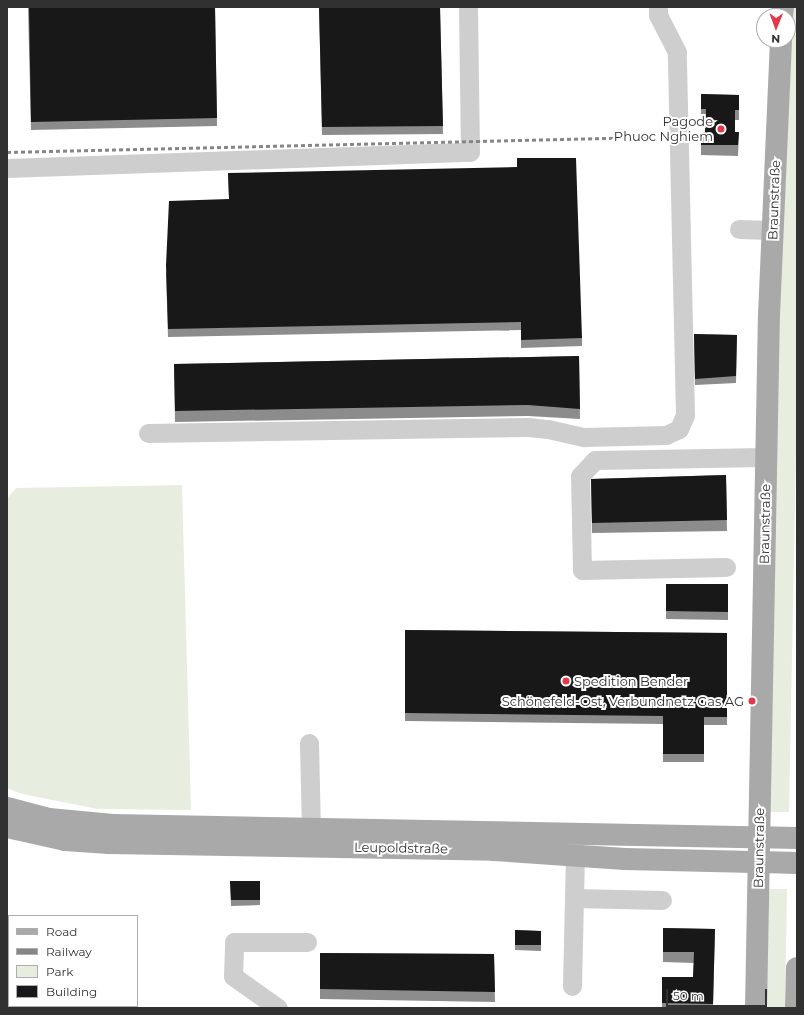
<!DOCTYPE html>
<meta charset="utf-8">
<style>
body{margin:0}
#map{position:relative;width:804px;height:1015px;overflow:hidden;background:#fff;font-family:Montserrat,sans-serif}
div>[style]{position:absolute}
.green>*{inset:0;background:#e7eddf}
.minor>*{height:19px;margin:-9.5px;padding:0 9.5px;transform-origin:9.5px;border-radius:9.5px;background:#cecece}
.major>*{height:22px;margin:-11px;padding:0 11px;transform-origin:11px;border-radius:11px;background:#a9a9a9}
.rail>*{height:3px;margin-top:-1.5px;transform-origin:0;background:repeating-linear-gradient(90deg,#868686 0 4px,transparent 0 7px)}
.wall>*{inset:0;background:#8c8c8c}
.building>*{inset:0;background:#181818}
.dots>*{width:11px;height:11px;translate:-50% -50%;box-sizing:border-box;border:2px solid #fff;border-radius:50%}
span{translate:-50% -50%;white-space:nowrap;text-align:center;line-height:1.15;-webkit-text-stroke:4px #fff;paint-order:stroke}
.poi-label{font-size:13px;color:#313131}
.right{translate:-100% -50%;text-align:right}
.left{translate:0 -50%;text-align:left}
.street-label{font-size:13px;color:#313131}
.frame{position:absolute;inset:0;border:8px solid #313131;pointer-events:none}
.legend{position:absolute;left:8px;top:915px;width:130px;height:92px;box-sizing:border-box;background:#fff;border:1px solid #adadad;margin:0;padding:5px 7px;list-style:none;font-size:12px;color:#313131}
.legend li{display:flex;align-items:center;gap:8px;height:20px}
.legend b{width:20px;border:1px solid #adadad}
.north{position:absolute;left:756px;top:8px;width:40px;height:40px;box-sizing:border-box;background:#fff;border:1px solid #adadad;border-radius:50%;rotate:181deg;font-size:11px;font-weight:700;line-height:16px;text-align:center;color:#313131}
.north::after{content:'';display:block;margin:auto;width:14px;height:18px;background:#e3384b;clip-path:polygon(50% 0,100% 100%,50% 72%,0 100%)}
.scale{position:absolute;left:666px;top:989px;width:101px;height:18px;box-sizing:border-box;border:2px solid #313131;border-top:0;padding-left:5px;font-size:12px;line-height:14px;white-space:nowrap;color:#313131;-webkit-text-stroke:3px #fff;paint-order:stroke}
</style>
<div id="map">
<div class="green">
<i style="clip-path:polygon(790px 7px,797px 7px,797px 399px,789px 812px,766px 812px,779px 230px)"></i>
<i style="clip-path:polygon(182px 485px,191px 810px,98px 809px,22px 794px,7px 788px,7px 499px,16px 488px)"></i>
<i style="clip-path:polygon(764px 889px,787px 889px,785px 1008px,762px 1008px)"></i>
</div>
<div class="minor">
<i style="left:7px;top:168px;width:463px;rotate:-2deg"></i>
<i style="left:470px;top:152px;width:145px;rotate:-90.8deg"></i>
<i style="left:739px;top:229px;width:33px;rotate:2deg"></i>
<i style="left:148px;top:433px;width:380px;rotate:-0.9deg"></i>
<i style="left:528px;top:427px;width:20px;rotate:6deg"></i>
<i style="left:548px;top:429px;width:37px;rotate:13deg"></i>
<i style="left:584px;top:437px;width:82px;rotate:-1.4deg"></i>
<i style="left:666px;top:435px;width:14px;rotate:-25deg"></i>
<i style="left:679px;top:429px;width:15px;rotate:-67deg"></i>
<i style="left:685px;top:415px;width:363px;rotate:-91.3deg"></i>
<i style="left:677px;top:52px;width:42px;rotate:-117.2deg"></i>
<i style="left:658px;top:15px;width:8px;rotate:-90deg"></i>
<i style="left:726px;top:567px;width:144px;rotate:178.8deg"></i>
<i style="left:582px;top:570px;width:94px;rotate:-91.2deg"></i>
<i style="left:580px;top:476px;width:22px;rotate:-47deg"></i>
<i style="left:595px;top:460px;width:171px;rotate:-1deg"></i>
<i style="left:309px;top:743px;width:86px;rotate:88.7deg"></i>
<i style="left:574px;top:898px;width:88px;rotate:1.3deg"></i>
<i style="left:572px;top:986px;width:129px;rotate:-88.7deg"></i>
<i style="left:278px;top:1008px;width:55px;rotate:-144.6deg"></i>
<i style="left:233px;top:976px;width:34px;rotate:-88deg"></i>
<i style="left:234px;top:942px;width:73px"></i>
</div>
<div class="major">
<i style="left:782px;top:16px;width:9px;rotate:-84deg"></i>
<i style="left:7px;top:808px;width:43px;rotate:14.7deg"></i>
<i style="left:49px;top:819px;width:64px;rotate:5.4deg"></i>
<i style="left:113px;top:825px;width:684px;rotate:1.09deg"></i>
<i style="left:7px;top:827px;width:59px;rotate:12.6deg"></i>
<i style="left:65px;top:840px;width:44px;rotate:3.9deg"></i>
<i style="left:109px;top:843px;width:385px;rotate:1deg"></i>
<i style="left:494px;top:850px;width:131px;rotate:3.9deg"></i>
<i style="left:625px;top:859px;width:172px;rotate:1.3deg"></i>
<i style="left:756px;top:1008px;width:693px;rotate:-88.93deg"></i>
<i style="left:769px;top:315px;width:275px;rotate:-87.5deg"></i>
<i style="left:796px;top:1008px;width:40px;rotate:-88.6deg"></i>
</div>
<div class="rail">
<i style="left:7px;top:152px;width:644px;rotate:-1.33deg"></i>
</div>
<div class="wall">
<i style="clip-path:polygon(28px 7px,215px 7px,217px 126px,31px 130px)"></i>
<i style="clip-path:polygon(319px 7px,440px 7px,443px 134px,322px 135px)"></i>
<i style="clip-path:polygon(701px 94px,739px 95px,739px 120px,735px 120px,735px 132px,739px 132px,738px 156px,701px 155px,701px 132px,705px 132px,706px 120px,701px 120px)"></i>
<i style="clip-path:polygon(228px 173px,582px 338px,582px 346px,521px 348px,521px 330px,168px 337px,166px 273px,229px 199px)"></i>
<i style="clip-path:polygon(694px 334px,737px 335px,736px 383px,695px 385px)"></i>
<i style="clip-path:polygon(579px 356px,580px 419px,528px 416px,175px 422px,174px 364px)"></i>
<i style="clip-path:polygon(726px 475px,727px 531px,592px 533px,591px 479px)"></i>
<i style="clip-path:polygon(666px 584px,728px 584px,728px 620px,666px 619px)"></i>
<i style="clip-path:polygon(405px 630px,727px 633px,727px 725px,704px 725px,704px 762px,663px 762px,663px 724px,405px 721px)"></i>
<i style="clip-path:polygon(230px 881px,260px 881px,260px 905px,231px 906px)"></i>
<i style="clip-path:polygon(663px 928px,715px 929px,713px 1008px,662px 1008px,662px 977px,693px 977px,694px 963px,663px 962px)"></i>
<i style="clip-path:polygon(515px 930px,541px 931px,541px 951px,515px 950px)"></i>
<i style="clip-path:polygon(320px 953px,494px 954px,495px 1002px,320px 999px)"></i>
</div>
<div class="building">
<i style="clip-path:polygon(29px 7px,215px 7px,217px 118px,31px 122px)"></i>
<i style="clip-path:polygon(319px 7px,440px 7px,443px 126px,322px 127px)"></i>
<i style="clip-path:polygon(701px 94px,739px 95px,739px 110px,735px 110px,735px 132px,739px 132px,738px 145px,701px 145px,701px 132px,705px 132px,706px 109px,701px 109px)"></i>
<i style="clip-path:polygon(517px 158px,576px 158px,582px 338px,521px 340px,521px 322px,168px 329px,166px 265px,169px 201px,229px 199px,228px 173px,517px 167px)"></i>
<i style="clip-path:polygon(694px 334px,737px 335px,736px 376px,695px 379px)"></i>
<i style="clip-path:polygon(579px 356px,580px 409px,528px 405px,175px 411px,174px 364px)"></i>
<i style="clip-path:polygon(726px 475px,727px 520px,592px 523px,591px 479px)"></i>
<i style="clip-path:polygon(666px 584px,728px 584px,728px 612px,666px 611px)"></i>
<i style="clip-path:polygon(405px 630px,727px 633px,727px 717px,704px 717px,704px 754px,663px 754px,663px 716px,405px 713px)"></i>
<i style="clip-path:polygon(230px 881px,260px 881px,260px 900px,231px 900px)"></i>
<i style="clip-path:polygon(663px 928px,715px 929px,713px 1004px,662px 1003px,662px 977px,693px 977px,694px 952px,663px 952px)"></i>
<i style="clip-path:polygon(515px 930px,541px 931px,541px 945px,515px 945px)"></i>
<i style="clip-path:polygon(320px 953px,494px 954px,495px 992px,320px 989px)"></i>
</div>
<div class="dots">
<i style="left:721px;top:129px;background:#e3384b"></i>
<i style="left:566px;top:681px;background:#e3384b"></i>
<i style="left:752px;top:701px;background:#e3384b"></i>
</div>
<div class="poi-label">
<span class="right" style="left:713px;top:129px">Pagode<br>Phuoc Nghiem</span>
<span class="left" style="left:574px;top:681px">Spedition Bender</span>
<span class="right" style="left:744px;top:701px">Schönefeld-Ost, Verbundnetz Gas AG</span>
</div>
<div class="street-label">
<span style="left:774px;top:200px;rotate:-88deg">Braunstraße</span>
<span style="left:765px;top:524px;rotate:-89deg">Braunstraße</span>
<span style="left:401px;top:848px;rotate:1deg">Leupoldstraße</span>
<span style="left:759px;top:848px;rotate:-89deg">Braunstraße</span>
</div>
<div class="frame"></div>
<ul class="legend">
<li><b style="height:5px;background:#a9a9a9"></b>Road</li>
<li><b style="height:5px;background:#868686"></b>Railway</li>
<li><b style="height:11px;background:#e7eddf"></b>Park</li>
<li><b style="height:11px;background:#181818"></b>Building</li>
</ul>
<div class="north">N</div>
<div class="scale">50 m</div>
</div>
